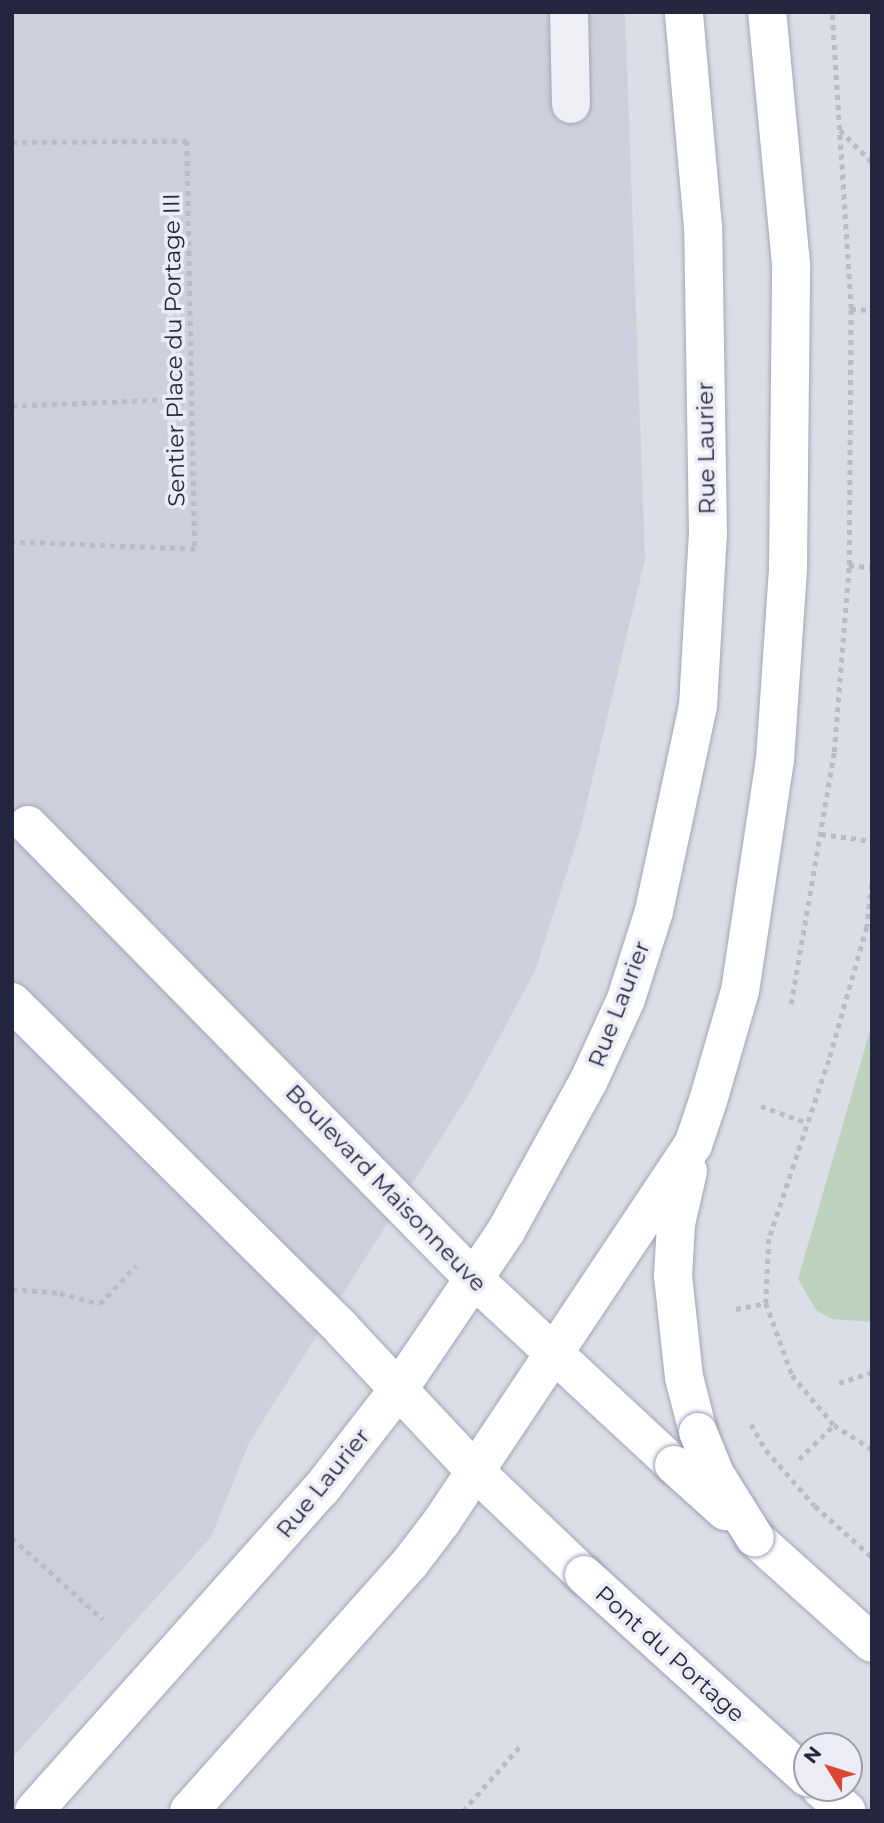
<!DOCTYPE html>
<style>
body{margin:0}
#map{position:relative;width:884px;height:1823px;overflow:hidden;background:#dbdde7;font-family:Montserrat,sans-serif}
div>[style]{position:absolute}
.built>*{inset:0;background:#cdcfdd}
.green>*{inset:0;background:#bcd2bc}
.path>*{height:4.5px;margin-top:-2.25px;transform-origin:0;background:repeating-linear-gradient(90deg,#b9bbc6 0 5px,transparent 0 10px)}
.roads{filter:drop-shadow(0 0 2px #a4a6b5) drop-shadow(0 0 2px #a4a6b5)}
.minor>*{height:38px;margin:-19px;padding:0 19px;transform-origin:19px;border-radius:19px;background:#eeeff5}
.major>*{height:38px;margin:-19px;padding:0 19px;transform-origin:19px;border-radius:19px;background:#fff}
.bridges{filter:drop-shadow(0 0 2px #9a9db4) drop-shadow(0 0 2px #9a9db4)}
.major-bridge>*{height:38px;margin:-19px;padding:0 19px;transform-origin:19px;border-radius:19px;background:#fff}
span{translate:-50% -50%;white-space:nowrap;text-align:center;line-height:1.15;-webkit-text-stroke:7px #ebecf5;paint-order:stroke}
.street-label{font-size:23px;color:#24263f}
.frame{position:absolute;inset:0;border:14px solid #24263f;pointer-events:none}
.north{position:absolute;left:793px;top:1732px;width:70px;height:70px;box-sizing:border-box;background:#ebecf5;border:2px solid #9b9dac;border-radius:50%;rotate:308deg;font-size:19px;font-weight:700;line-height:28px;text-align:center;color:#24263f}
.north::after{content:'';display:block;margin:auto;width:24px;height:32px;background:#db4632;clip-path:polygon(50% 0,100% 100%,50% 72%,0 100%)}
</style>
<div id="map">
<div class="built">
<i style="clip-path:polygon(12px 12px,625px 12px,645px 559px,580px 831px,535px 971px,470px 1092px,249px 1443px,211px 1537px,12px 1758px)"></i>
</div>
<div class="green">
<i style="clip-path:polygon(872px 1024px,872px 1322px,832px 1319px,816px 1310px,798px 1279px)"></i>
</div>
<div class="path">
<i style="left:840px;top:130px;width:45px;rotate:45deg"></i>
<i style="left:12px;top:142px;width:175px;rotate:-0.3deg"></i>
<i style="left:187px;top:141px;width:408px;rotate:88.9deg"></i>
<i style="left:195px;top:549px;width:183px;rotate:-177.8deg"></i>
<i style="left:851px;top:309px;width:21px;rotate:3deg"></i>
<i style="left:12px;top:406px;width:180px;rotate:-2.5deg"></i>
<i style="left:849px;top:565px;width:23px;rotate:7deg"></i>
<i style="left:821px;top:834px;width:51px;rotate:7.8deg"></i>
<i style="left:872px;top:884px;width:43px;rotate:96.6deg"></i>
<i style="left:867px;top:927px;width:138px;rotate:105.9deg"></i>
<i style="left:829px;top:1060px;width:189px;rotate:108.5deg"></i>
<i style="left:769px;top:1239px;width:64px;rotate:92.7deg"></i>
<i style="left:766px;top:1303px;width:77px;rotate:70.1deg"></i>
<i style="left:792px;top:1375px;width:65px;rotate:50deg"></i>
<i style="left:834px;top:1425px;width:45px;rotate:32.3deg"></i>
<i style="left:791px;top:1004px;width:256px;rotate:-80.3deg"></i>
<i style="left:834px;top:752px;width:188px;rotate:-85.4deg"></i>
<i style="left:849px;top:565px;width:256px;rotate:-89.6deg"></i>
<i style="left:851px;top:309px;width:298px;rotate:-93.7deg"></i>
<i style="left:761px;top:1106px;width:50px;rotate:19.9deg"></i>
<i style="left:12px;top:1289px;width:48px;rotate:4.8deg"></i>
<i style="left:60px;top:1293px;width:41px;rotate:15.4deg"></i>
<i style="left:100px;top:1304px;width:53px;rotate:-47.3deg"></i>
<i style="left:736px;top:1309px;width:31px;rotate:-11deg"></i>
<i style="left:839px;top:1383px;width:35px;rotate:-18deg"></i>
<i style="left:751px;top:1424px;width:30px;rotate:60deg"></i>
<i style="left:766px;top:1450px;width:74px;rotate:48.8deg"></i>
<i style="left:815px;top:1506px;width:76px;rotate:41.8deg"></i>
<i style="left:799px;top:1459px;width:49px;rotate:-44.2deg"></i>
<i style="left:12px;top:1538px;width:122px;rotate:41.7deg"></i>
<i style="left:463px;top:1811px;width:88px;rotate:-48.7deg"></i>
</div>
<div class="roads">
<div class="minor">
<i style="left:569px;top:12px;width:92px;rotate:88.8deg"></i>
</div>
<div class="major">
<i style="left:28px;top:825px;width:638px;rotate:45.51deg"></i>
<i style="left:475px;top:1280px;width:272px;rotate:42.9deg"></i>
<i style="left:12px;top:1002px;width:465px;rotate:44.7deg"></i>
<i style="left:342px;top:1329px;width:195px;rotate:46.9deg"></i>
<i style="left:475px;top:1471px;width:151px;rotate:43.7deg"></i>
<i style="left:688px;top:1171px;width:54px;rotate:102.8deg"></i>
<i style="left:676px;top:1224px;width:52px;rotate:93.3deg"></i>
<i style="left:673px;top:1276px;width:102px;rotate:83.8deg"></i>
<i style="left:684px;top:1377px;width:57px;rotate:75.7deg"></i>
<i style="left:755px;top:1538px;width:157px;rotate:41.9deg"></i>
<i style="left:820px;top:1788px;width:35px;rotate:41deg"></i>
<i style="left:34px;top:1811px;width:433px;rotate:-48.3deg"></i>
<i style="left:322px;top:1488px;width:124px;rotate:-52.2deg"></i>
<i style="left:398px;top:1390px;width:192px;rotate:-55.8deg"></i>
<i style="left:506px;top:1231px;width:172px;rotate:-61.2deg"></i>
<i style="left:589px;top:1080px;width:89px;rotate:-65.4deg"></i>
<i style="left:626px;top:999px;width:92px;rotate:-72.3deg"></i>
<i style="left:654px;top:911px;width:210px;rotate:-77.9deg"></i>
<i style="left:698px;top:706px;width:171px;rotate:-86.7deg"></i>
<i style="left:708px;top:535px;width:308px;rotate:-90.9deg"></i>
<i style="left:703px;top:227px;width:216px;rotate:-95.1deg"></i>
<i style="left:189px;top:1811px;width:332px;rotate:-48.3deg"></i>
<i style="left:410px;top:1563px;width:53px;rotate:-52.7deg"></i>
<i style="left:442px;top:1521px;width:452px;rotate:-56.3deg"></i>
<i style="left:693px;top:1145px;width:46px;rotate:-71.2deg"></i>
<i style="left:708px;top:1101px;width:115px;rotate:-73.8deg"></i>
<i style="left:740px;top:991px;width:234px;rotate:-81.4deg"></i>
<i style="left:775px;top:760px;width:192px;rotate:-86.1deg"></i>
<i style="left:788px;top:568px;width:304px;rotate:-89.4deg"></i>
<i style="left:791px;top:264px;width:253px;rotate:-95.4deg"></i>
</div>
</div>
<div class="bridges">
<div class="major-bridge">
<i style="left:698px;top:1432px;width:45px;rotate:68deg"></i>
<i style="left:715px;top:1474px;width:75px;rotate:58deg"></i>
<i style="left:674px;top:1465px;width:69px;rotate:42deg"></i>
<i style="left:584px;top:1575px;width:301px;rotate:42.2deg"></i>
</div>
</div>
<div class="street-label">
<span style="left:174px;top:350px;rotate:-91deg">Sentier Place du Portage III</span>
<span style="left:706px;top:448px;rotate:-91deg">Rue Laurier</span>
<span style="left:619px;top:1004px;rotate:-69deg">Rue Laurier</span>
<span style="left:386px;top:1188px;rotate:46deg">Boulevard Maisonneuve</span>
<span style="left:323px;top:1483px;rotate:-51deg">Rue Laurier</span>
<span style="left:670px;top:1654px;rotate:42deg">Pont du Portage</span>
</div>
<div class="frame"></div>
<div class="north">N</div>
</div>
